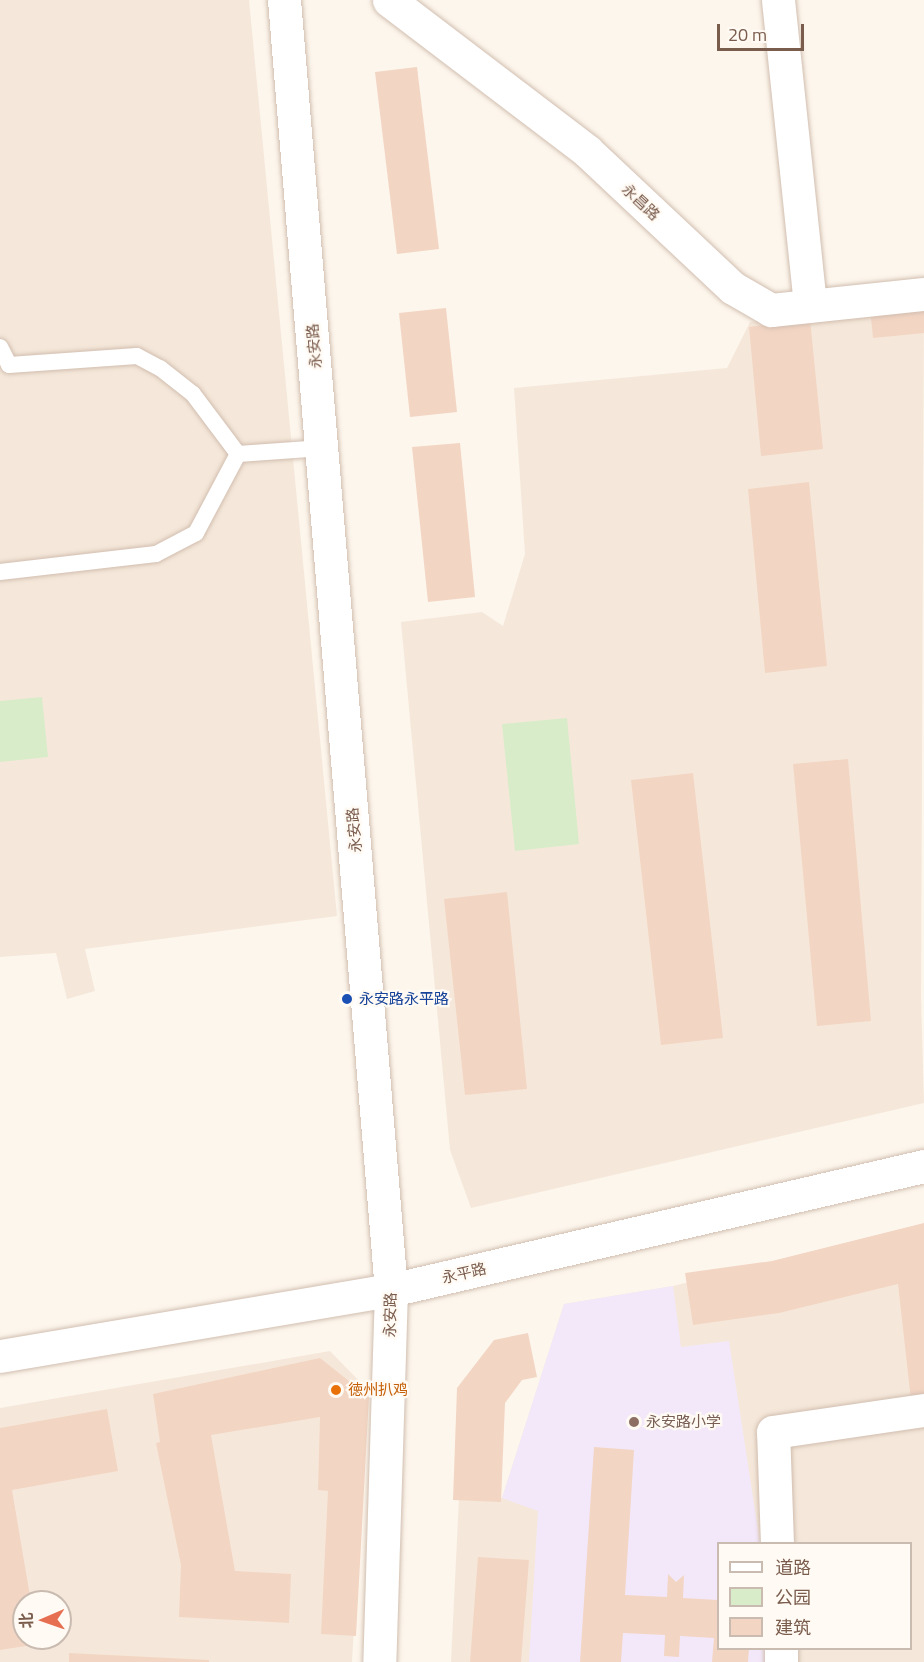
<!DOCTYPE html>
<meta charset="utf-8">
<style>
body{margin:0}
#map{position:relative;width:924px;height:1662px;overflow:hidden;background:#fdf6ec;font-family:"Titillium Web","Noto Sans SC",sans-serif}
div>[style]{position:absolute}
.residential>*{inset:0;background:#f5e8da}
.education>*{inset:0;background:#f3e8fa}
.green>*{inset:0;background:#d8ecc9}
.building>*{inset:0;background:#f3d5c3}
.roads{filter:drop-shadow(0 0 2px #d1beb0) drop-shadow(0 0 2px #d1beb0)}
.service>*{height:16px;margin:-8px;padding:0 8px;transform-origin:8px;border-radius:8px;background:#fff}
.minor>*{height:33px;margin:-16.5px;padding:0 16.5px;transform-origin:16.5px;border-radius:16.5px;background:#fff}
.tertiary>*{height:33px;margin:-16.5px;padding:0 16.5px;transform-origin:16.5px;border-radius:16.5px;background:#fff}
.secondary>*{height:33px;margin:-16.5px;padding:0 16.5px;transform-origin:16.5px;border-radius:16.5px;background:#fff}
.dots>*{width:16px;height:16px;translate:-50% -50%;box-sizing:border-box;border:3px solid #fffaf3;border-radius:50%}
span{translate:-50% -50%;white-space:nowrap;text-align:center;line-height:1.15;-webkit-text-stroke:4.5px #fffaf3;paint-order:stroke}
.street-label{font-size:15px;color:#7a5c4d}
.transit-label{font-size:15px;color:#164399}
.left{translate:0 -50%;text-align:left}
.food-label{font-size:15px;color:#c56008}
.education-label{font-size:15px;color:#785e54}
.legend{position:absolute;left:717px;top:1542px;width:195px;height:108px;box-sizing:border-box;background:#fffaf3;border:2px solid #cabbb1;margin:0;padding:8px 10px;list-style:none;font-size:18px;color:#7a5c4d}
.legend li{display:flex;align-items:center;gap:12px;height:30px}
.legend b{width:30px;border:2px solid #cabbb1}
.north{position:absolute;left:12px;top:1590px;width:60px;height:60px;box-sizing:border-box;background:#fffaf3;border:2px solid #cabbb1;border-radius:50%;rotate:268deg;font-size:16px;font-weight:700;line-height:24px;text-align:center;color:#7a5c4d}
.north::after{content:'';display:block;margin:auto;width:21px;height:27px;background:#e76f51;clip-path:polygon(50% 0,100% 100%,50% 72%,0 100%)}
.scale{position:absolute;left:717px;top:24px;width:87px;height:27px;box-sizing:border-box;border:3px solid #7a5c4d;border-top:0;padding-left:8px;font-size:18px;line-height:21px;white-space:nowrap;color:#7a5c4d;-webkit-text-stroke:4px #fffaf3;paint-order:stroke}
</style>
<div id="map">
<div class="residential">
<i style="clip-path:polygon(0 0,249px 0,337px 916px,85px 949px,95px 991px,67px 999px,56px 953px,0 957px)"></i>
<i style="clip-path:polygon(924px 304px,921px 997px,924px 1103px,471px 1208px,450px 1150px,401px 622px,482px 612px,503px 626px,525px 554px,514px 388px,727px 368px,750px 322px)"></i>
<i style="clip-path:polygon(evenodd,924px 1225px,924px 1662px,451px 1662px,459px 1498px,502px 1498px,564px 1304px,673px 1286px,924px 1225px,718px 1544px,910px 1544px,910px 1648px,718px 1648px,718px 1544px)"></i>
<i style="clip-path:polygon(evenodd,330px 1351px,368px 1390px,352px 1662px,0 1662px,0 1408px,330px 1351px,24px 1602px,60px 1602px,60px 1638px,24px 1638px,24px 1602px)"></i>
</div>
<div class="education">
<i style="clip-path:polygon(673px 1286px,681px 1347px,729px 1341px,760px 1543px,718px 1544px,718px 1648px,767px 1649px,766px 1662px,529px 1662px,538px 1511px,502px 1498px,564px 1304px)"></i>
</div>
<div class="green">
<i style="clip-path:polygon(42px 697px,48px 757px,0 762px,0 701px)"></i>
<i style="clip-path:polygon(567px 718px,579px 844px,515px 851px,502px 724px)"></i>
</div>
<div class="building">
<i style="clip-path:polygon(417px 67px,439px 249px,397px 254px,375px 72px)"></i>
<i style="clip-path:polygon(924px 302px,924px 333px,873px 338px,870px 308px)"></i>
<i style="clip-path:polygon(446px 308px,457px 412px,410px 417px,399px 313px)"></i>
<i style="clip-path:polygon(810px 319px,823px 449px,761px 456px,749px 327px)"></i>
<i style="clip-path:polygon(460px 443px,475px 597px,428px 602px,412px 447px)"></i>
<i style="clip-path:polygon(809px 482px,827px 666px,765px 673px,748px 489px)"></i>
<i style="clip-path:polygon(848px 759px,871px 1021px,817px 1026px,793px 764px)"></i>
<i style="clip-path:polygon(693px 773px,723px 1038px,661px 1045px,631px 780px)"></i>
<i style="clip-path:polygon(507px 892px,527px 1089px,465px 1095px,444px 899px)"></i>
<i style="clip-path:polygon(924px 1223px,924px 1398px,911px 1400px,898px 1284px,779px 1313px,693px 1325px,685px 1273px,772px 1261px)"></i>
<i style="clip-path:polygon(528px 1333px,537px 1377px,522px 1380px,505px 1403px,501px 1502px,453px 1500px,457px 1388px,494px 1340px)"></i>
<i style="clip-path:polygon(320px 1358px,369px 1397px,356px 1636px,321px 1634px,328px 1491px,318px 1490px,320px 1417px,211px 1435px,235px 1571px,291px 1574px,289px 1623px,179px 1617px,181px 1565px,156px 1443px,160px 1442px,153px 1394px)"></i>
<i style="clip-path:polygon(107px 1409px,118px 1471px,12px 1490px,31px 1602px,24px 1602px,24px 1638px,37px 1638px,39px 1644px,0 1650px,0 1428px)"></i>
<i style="clip-path:polygon(594px 1447px,634px 1450px,625px 1595px,667px 1597px,668px 1574px,676px 1582px,684px 1575px,683px 1598px,718px 1600px,718px 1648px,749px 1648px,748px 1662px,712px 1662px,714px 1638px,680px 1636px,679px 1657px,664px 1656px,665px 1635px,623px 1633px,621px 1662px,580px 1662px)"></i>
<i style="clip-path:polygon(478px 1557px,529px 1560px,521px 1662px,470px 1662px)"></i>
<i style="clip-path:polygon(69px 1653px,209px 1660px,209px 1662px,69px 1662px)"></i>
</div>
<div class="roads">
<div class="service">
<i style="left:0;top:347px;width:20px;rotate:63deg"></i>
<i style="left:9px;top:365px;width:128px;rotate:-4deg"></i>
<i style="left:137px;top:356px;width:26px;rotate:28deg"></i>
<i style="left:160px;top:368px;width:42px;rotate:38.2deg"></i>
<i style="left:193px;top:394px;width:75px;rotate:53.1deg"></i>
<i style="left:238px;top:454px;width:85px;rotate:-4deg"></i>
<i style="left:0;top:572px;width:157px;rotate:-6.6deg"></i>
<i style="left:156px;top:554px;width:45px;rotate:-27.7deg"></i>
<i style="left:196px;top:533px;width:89px;rotate:-62deg"></i>
</div>
<div class="minor">
<i style="left:389px;top:0;width:249px;rotate:37.3deg"></i>
<i style="left:587px;top:151px;width:200px;rotate:43.2deg"></i>
<i style="left:733px;top:288px;width:44px;rotate:30.1deg"></i>
<i style="left:771px;top:310px;width:154px;rotate:-6deg"></i>
<i style="left:778px;top:0;width:307px;rotate:84deg"></i>
<i style="left:777px;top:1544px;width:112px;rotate:-92deg"></i>
<i style="left:773px;top:1432px;width:153px;rotate:-8.3deg"></i>
<i style="left:781px;top:1662px;width:14px;rotate:-90deg"></i>
</div>
<div class="tertiary">
<i style="left:284px;top:0;width:1294px;rotate:85.26deg"></i>
<i style="left:391px;top:1290px;width:372px;rotate:91.8deg"></i>
</div>
<div class="secondary">
<i style="left:0;top:1356px;width:397px;rotate:-9.6deg"></i>
<i style="left:391px;top:1290px;width:547px;rotate:-13.1deg"></i>
</div>
</div>
<div class="dots">
<i style="left:347px;top:999px;background:#1a4fb4"></i>
<i style="left:336px;top:1390px;background:#e8710a"></i>
<i style="left:634px;top:1422px;background:#8d6e63"></i>
</div>
<div class="street-label">
<span style="left:641px;top:202px;rotate:43deg">永昌路</span>
<span style="left:314px;top:346px;rotate:-95deg">永安路</span>
<span style="left:354px;top:830px;rotate:-95deg">永安路</span>
<span style="left:464px;top:1273px;rotate:-13deg">永平路</span>
<span style="left:390px;top:1315px;rotate:-89deg">永安路</span>
</div>
<div class="transit-label">
<span class="left" style="left:359px;top:999px">永安路永平路</span>
</div>
<div class="food-label">
<span class="left" style="left:348px;top:1390px">徳州扒鸡</span>
</div>
<div class="education-label">
<span class="left" style="left:646px;top:1422px">永安路小学</span>
</div>
<ul class="legend">
<li><b style="height:8px;background:#fff"></b>道路</li>
<li><b style="height:16px;background:#d8ecc9"></b>公园</li>
<li><b style="height:16px;background:#f3d5c3"></b>建筑</li>
</ul>
<div class="north">北</div>
<div class="scale">20 m</div>
</div>
